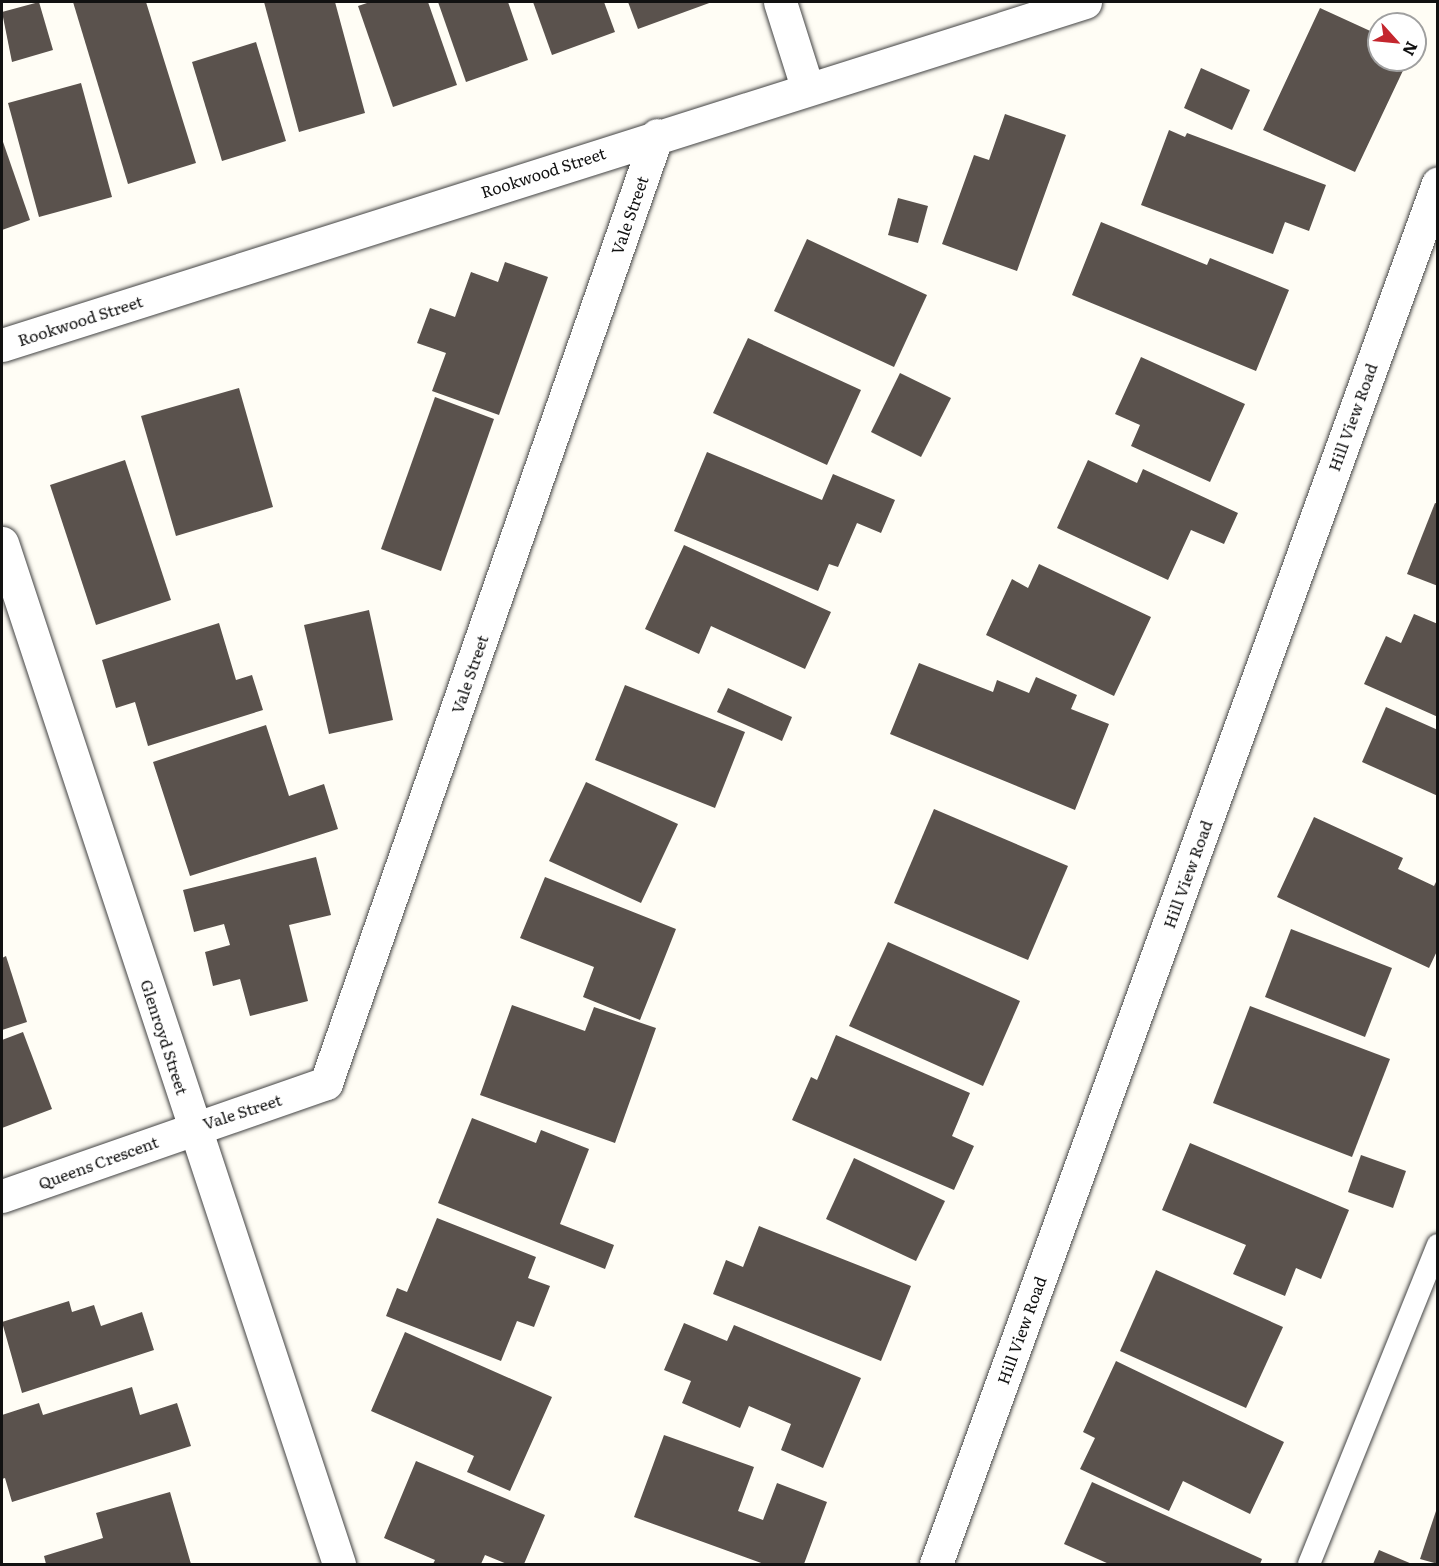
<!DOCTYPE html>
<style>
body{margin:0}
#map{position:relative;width:1439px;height:1566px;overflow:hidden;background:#fffdf5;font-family:Literata,serif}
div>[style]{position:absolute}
.building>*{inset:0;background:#5a524d}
.roads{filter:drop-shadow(0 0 2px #444) drop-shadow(0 0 2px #444)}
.lane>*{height:22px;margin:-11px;padding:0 11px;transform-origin:11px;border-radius:11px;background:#fff}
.street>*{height:33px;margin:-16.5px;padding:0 16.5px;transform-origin:16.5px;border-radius:16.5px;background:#fff}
span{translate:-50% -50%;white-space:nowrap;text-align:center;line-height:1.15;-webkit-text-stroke:6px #fff;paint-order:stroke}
.street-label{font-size:16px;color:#111}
.frame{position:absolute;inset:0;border:3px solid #111;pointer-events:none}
.north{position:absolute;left:1367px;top:12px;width:60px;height:60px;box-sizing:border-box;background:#fff;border:2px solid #a0a0a0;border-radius:50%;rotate:117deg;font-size:16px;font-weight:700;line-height:24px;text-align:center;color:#111}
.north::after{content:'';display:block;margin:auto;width:21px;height:27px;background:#c4262e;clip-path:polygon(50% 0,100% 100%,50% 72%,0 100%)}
</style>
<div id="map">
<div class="building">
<i style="clip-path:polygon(39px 2px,53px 50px,12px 62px,2px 12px)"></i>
<i style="clip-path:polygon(73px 2px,146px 2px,196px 163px,128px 184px)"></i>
<i style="clip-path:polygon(264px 2px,335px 2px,365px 113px,299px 132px)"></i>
<i style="clip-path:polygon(370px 2px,428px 2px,457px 85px,393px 107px,358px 6px)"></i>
<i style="clip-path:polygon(438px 2px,508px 2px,528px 60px,466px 82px)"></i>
<i style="clip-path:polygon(533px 2px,604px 2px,615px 32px,552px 55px)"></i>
<i style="clip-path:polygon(628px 2px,712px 2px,638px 29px)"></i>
<i style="clip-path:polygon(1320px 8px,1379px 35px,1379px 60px,1408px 60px,1355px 172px,1263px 130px)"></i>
<i style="clip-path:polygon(256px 42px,286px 141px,222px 161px,192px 62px)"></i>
<i style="clip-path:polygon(1201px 68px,1250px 90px,1232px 130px,1184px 108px)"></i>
<i style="clip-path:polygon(81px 83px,112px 197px,39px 217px,8px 103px)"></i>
<i style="clip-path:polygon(1005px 114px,1066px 135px,1017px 271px,942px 244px,974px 155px,989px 160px)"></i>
<i style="clip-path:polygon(1169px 130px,1185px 137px,1187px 133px,1326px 185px,1309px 231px,1285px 222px,1273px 254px,1141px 205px)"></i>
<i style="clip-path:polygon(2px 139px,30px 220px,2px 230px)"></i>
<i style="clip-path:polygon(898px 198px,928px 206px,918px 243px,888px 235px)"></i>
<i style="clip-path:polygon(1101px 222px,1207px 265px,1210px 258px,1289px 290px,1256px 371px,1072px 295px)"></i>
<i style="clip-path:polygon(807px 239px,927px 295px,894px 367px,774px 311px)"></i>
<i style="clip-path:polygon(505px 262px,548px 277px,499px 415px,432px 391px,446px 353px,417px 343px,430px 308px,455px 317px,471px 272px,498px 282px)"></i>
<i style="clip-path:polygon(748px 338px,861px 390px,827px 465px,713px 413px)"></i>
<i style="clip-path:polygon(1141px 357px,1245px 404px,1210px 482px,1131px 446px,1140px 425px,1115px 414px)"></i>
<i style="clip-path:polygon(900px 373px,951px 398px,921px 457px,871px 432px)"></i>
<i style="clip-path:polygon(239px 388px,273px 507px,176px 536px,141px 416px)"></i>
<i style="clip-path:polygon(435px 397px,494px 419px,441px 571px,381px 549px)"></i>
<i style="clip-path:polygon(707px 452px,822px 500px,833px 474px,895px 500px,881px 533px,857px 523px,838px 567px,829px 564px,818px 591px,674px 531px)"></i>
<i style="clip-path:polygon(125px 460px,171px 600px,96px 625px,50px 485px)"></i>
<i style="clip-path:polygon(1088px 460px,1137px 483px,1143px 469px,1238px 513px,1224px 544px,1191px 530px,1168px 580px,1057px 528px)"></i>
<i style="clip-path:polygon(1435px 503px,1438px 504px,1438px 586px,1407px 574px)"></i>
<i style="clip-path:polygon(684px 545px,831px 612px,805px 669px,711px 626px,699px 654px,645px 629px)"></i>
<i style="clip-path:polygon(1039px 564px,1151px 617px,1114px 696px,986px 635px,1012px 579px,1028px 588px)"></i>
<i style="clip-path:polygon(369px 610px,393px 720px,329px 734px,304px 625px)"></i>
<i style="clip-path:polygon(1414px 614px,1438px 624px,1438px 717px,1364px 684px,1386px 636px,1401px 643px)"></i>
<i style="clip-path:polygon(219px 623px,236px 680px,252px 675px,263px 710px,148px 746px,135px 702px,116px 708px,102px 660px)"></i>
<i style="clip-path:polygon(919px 663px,993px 692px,997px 680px,1029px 693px,1036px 677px,1077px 695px,1071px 709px,1109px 724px,1075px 810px,890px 734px)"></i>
<i style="clip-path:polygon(625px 685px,745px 732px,715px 808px,595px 760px)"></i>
<i style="clip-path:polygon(728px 688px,792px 717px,782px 741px,717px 712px)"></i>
<i style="clip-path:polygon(1386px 707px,1438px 730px,1438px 796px,1362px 762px)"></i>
<i style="clip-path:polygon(266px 725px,289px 796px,324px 784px,338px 829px,190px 876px,153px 762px)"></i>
<i style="clip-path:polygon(586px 782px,678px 824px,641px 903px,549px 861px)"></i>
<i style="clip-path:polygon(934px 809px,1068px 866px,1028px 960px,894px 903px)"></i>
<i style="clip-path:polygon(1314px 817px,1403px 858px,1398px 869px,1434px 886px,1438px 878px,1438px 949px,1429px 968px,1277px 897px)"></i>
<i style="clip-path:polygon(316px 857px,331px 915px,289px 925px,308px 1001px,250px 1016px,240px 979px,213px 986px,205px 952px,230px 945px,224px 924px,194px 932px,183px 890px)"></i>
<i style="clip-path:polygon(545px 877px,676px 929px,640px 1020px,583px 997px,594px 967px,520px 938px)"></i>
<i style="clip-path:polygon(1291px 929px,1392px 968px,1365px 1037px,1265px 997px)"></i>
<i style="clip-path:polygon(888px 942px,1020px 1001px,983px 1086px,849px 1026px)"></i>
<i style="clip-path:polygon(6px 956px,27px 1022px,2px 1030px,2px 958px)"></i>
<i style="clip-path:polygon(512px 1005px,585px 1031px,594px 1007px,656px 1028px,615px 1143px,480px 1095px)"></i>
<i style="clip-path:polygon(1250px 1006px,1390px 1059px,1352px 1157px,1213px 1103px)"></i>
<i style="clip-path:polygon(23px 1032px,52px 1109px,2px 1128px,2px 1040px)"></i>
<i style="clip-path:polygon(836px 1035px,970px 1093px,952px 1136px,974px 1146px,954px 1190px,792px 1120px,811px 1077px,817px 1080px)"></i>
<i style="clip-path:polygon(472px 1118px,536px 1143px,541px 1130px,589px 1149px,560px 1224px,614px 1245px,605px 1269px,438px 1203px)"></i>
<i style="clip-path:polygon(1190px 1143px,1349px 1210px,1321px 1279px,1296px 1268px,1285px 1296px,1233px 1274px,1246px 1245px,1162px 1210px)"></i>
<i style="clip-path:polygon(1361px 1155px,1406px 1171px,1393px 1208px,1348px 1192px)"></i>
<i style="clip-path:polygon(854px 1158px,945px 1201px,916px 1261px,826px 1219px)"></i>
<i style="clip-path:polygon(437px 1218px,536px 1257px,528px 1278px,550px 1286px,534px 1327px,517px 1321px,501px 1361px,386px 1316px,397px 1288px,407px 1292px)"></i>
<i style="clip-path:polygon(759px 1226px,911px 1286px,881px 1361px,713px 1294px,726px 1260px,743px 1267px)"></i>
<i style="clip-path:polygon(1156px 1270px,1283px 1327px,1246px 1408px,1120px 1351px)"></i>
<i style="clip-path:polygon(69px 1301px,72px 1312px,94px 1305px,101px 1326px,142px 1312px,154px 1350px,22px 1393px,2px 1322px)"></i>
<i style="clip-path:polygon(684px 1323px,727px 1341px,734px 1325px,861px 1378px,823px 1468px,781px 1450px,791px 1424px,749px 1406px,740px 1428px,682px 1403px,691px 1381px,664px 1370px)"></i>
<i style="clip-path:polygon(405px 1332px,552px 1397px,510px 1491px,467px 1472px,474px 1456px,371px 1411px)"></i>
<i style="clip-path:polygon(1116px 1361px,1284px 1442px,1250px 1514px,1183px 1481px,1169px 1511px,1080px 1469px,1095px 1438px,1083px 1432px)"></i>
<i style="clip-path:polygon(132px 1387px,140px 1415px,177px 1403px,191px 1446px,12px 1502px,5px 1478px,2px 1479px,2px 1415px,39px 1403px,43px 1415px)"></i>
<i style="clip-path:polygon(664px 1435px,754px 1467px,738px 1511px,763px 1520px,777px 1483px,827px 1502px,804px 1564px,764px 1564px,634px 1517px)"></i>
<i style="clip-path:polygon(416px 1461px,545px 1515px,524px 1564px,507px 1564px,485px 1555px,481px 1564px,433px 1564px,435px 1560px,384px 1538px)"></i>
<i style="clip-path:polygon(1092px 1482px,1262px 1559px,1260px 1564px,1109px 1564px,1064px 1544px)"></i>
<i style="clip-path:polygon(170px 1492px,191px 1564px,46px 1564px,44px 1556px,103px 1538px,96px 1513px)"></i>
<i style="clip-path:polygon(1438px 1505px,1438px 1564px,1420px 1559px)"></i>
<i style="clip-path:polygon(1379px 1550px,1412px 1564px,1373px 1564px)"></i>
</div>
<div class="roads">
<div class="lane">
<i style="left:1309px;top:1564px;width:344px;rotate:-68deg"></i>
</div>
<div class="street">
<i style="left:780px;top:2px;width:89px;rotate:72.4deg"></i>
<i style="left:2px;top:345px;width:1136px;rotate:-17.57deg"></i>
<i style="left:2px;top:543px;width:1075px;rotate:71.73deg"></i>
<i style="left:2px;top:1196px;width:343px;rotate:-19.2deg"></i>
<i style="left:326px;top:1083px;width:1004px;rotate:-70.75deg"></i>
<i style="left:936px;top:1564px;width:1469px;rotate:-70.02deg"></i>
</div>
</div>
<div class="street-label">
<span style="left:543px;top:172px;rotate:-18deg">Rookwood Street</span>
<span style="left:629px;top:215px;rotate:-71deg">Vale Street</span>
<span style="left:80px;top:320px;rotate:-18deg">Rookwood Street</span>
<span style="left:1352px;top:417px;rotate:-70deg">Hill View Road</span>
<span style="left:469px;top:674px;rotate:-71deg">Vale Street</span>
<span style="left:1187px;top:874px;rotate:-70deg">Hill View Road</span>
<span style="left:165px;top:1037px;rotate:72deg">Glenroyd Street</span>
<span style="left:242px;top:1111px;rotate:-18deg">Vale Street</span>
<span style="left:98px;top:1162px;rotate:-20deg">Queens Crescent</span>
<span style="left:1021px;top:1330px;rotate:-70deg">Hill View Road</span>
</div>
<div class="frame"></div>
<div class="north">N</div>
</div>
